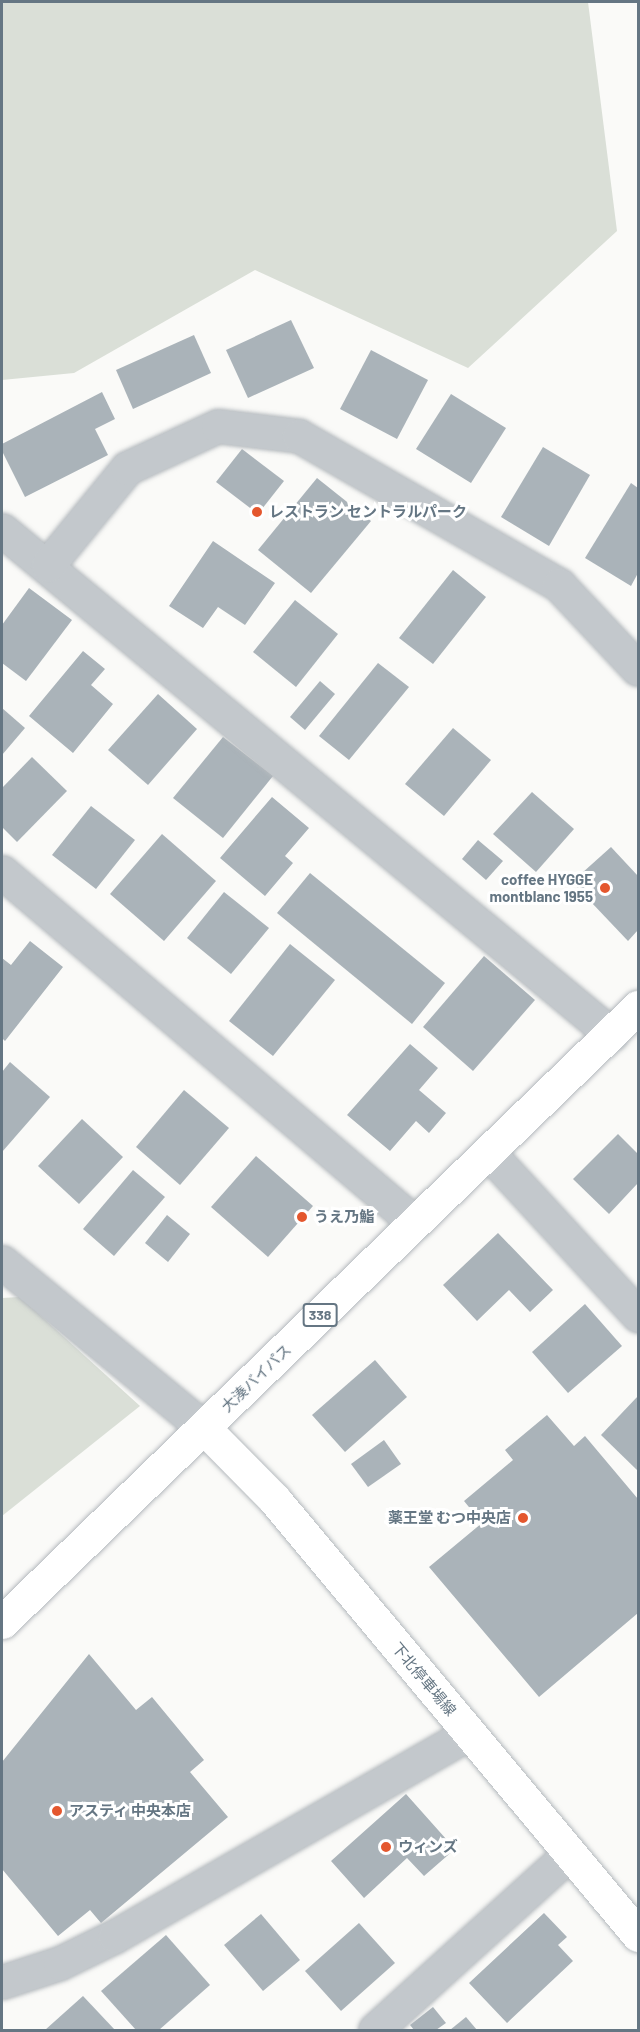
<!DOCTYPE html>
<meta charset="utf-8">
<style>
body{margin:0}
#map{position:relative;width:640px;height:2032px;overflow:hidden;background:#fafaf8;font-family:Barlow,"Noto Sans JP",sans-serif}
div>[style]{position:absolute}
.green>*{inset:0;background:#dadfd7}
.building>*{inset:0;background:#aab3b9}
.roads{filter:drop-shadow(0 0 2px #b5babe) drop-shadow(0 0 2px #b5babe)}
.minor>*{height:33px;margin:-16.5px;padding:0 16.5px;transform-origin:16.5px;border-radius:16.5px;background:#c3c8cc}
.major>*{height:33px;margin:-16.5px;padding:0 16.5px;transform-origin:16.5px;border-radius:16.5px;background:#fff}
.highway>*{height:33px;margin:-16.5px;padding:0 16.5px;transform-origin:16.5px;border-radius:16.5px;background:#fff}
.dots>*{width:16px;height:16px;translate:-50% -50%;box-sizing:border-box;border:3px solid #fff;border-radius:50%}
span{translate:-50% -50%;white-space:nowrap;text-align:center;line-height:1.15;-webkit-text-stroke:6px #fff;paint-order:stroke}
.shield-label span{padding:2px 4px;background:#fff;border:2px solid;border-radius:4px;-webkit-text-stroke-width:0}
.shield-label{font-size:14px;color:#657683;font-weight:700}
.poi-label{font-size:15px;color:#657683;font-weight:700}
.left{translate:0 -50%;text-align:left}
.right{translate:-100% -50%;text-align:right}
.street-label{font-size:15px;color:#657683}
.frame{position:absolute;inset:0;border:3px solid #657683;pointer-events:none}
</style>
<div id="map">
<div class="green">
<i style="clip-path:polygon(2px 2px,588px 2px,617px 231px,468px 368px,255px 270px,74px 373px,2px 380px)"></i>
<i style="clip-path:polygon(20px 1297px,140px 1406px,2px 1516px,2px 1298px)"></i>
</div>
<div class="building">
<i style="clip-path:polygon(291px 320px,314px 368px,248px 398px,226px 350px)"></i>
<i style="clip-path:polygon(194px 335px,211px 373px,133px 409px,116px 370px)"></i>
<i style="clip-path:polygon(371px 350px,428px 380px,397px 439px,340px 409px)"></i>
<i style="clip-path:polygon(102px 392px,115px 419px,95px 429px,108px 455px,25px 497px,2px 451px,2px 444px)"></i>
<i style="clip-path:polygon(451px 394px,506px 428px,471px 483px,416px 449px)"></i>
<i style="clip-path:polygon(543px 447px,590px 475px,549px 546px,501px 517px)"></i>
<i style="clip-path:polygon(242px 449px,284px 481px,258px 514px,216px 482px)"></i>
<i style="clip-path:polygon(317px 478px,371px 521px,311px 593px,258px 550px)"></i>
<i style="clip-path:polygon(631px 483px,638px 488px,638px 573px,631px 586px,585px 558px)"></i>
<i style="clip-path:polygon(213px 541px,275px 583px,245px 625px,218px 607px,203px 628px,169px 606px)"></i>
<i style="clip-path:polygon(453px 570px,486px 597px,433px 664px,399px 638px)"></i>
<i style="clip-path:polygon(29px 588px,72px 620px,26px 681px,2px 663px,2px 625px)"></i>
<i style="clip-path:polygon(295px 600px,338px 634px,296px 687px,253px 652px)"></i>
<i style="clip-path:polygon(83px 651px,105px 669px,91px 685px,113px 704px,73px 753px,29px 716px)"></i>
<i style="clip-path:polygon(378px 663px,409px 687px,349px 760px,319px 736px)"></i>
<i style="clip-path:polygon(320px 681px,335px 694px,305px 730px,290px 717px)"></i>
<i style="clip-path:polygon(158px 694px,197px 729px,148px 785px,108px 750px)"></i>
<i style="clip-path:polygon(2px 708px,25px 728px,2px 755px)"></i>
<i style="clip-path:polygon(453px 728px,491px 760px,444px 816px,405px 784px)"></i>
<i style="clip-path:polygon(223px 737px,273px 776px,223px 838px,173px 798px)"></i>
<i style="clip-path:polygon(32px 757px,67px 791px,17px 842px,2px 827px,2px 788px)"></i>
<i style="clip-path:polygon(532px 792px,574px 829px,536px 872px,493px 834px)"></i>
<i style="clip-path:polygon(272px 797px,309px 828px,285px 856px,293px 863px,265px 896px,220px 858px)"></i>
<i style="clip-path:polygon(91px 806px,135px 840px,96px 889px,52px 855px)"></i>
<i style="clip-path:polygon(162px 834px,216px 881px,164px 941px,110px 894px)"></i>
<i style="clip-path:polygon(478px 840px,503px 861px,486px 880px,462px 859px)"></i>
<i style="clip-path:polygon(611px 847px,638px 876px,638px 930px,628px 941px,572px 882px)"></i>
<i style="clip-path:polygon(310px 873px,445px 983px,412px 1024px,277px 913px)"></i>
<i style="clip-path:polygon(224px 892px,269px 928px,231px 974px,187px 938px)"></i>
<i style="clip-path:polygon(30px 941px,63px 967px,5px 1041px,2px 1038px,2px 958px,11px 965px)"></i>
<i style="clip-path:polygon(290px 944px,335px 980px,273px 1056px,229px 1021px)"></i>
<i style="clip-path:polygon(484px 956px,535px 1000px,473px 1071px,423px 1027px)"></i>
<i style="clip-path:polygon(410px 1044px,438px 1068px,419px 1090px,446px 1113px,429px 1133px,416px 1121px,390px 1151px,347px 1115px)"></i>
<i style="clip-path:polygon(10px 1062px,50px 1097px,2px 1152px,2px 1072px)"></i>
<i style="clip-path:polygon(184px 1090px,229px 1128px,180px 1185px,136px 1147px)"></i>
<i style="clip-path:polygon(82px 1119px,123px 1157px,79px 1204px,38px 1166px)"></i>
<i style="clip-path:polygon(618px 1134px,638px 1154px,638px 1183px,609px 1214px,573px 1179px)"></i>
<i style="clip-path:polygon(256px 1156px,313px 1206px,268px 1257px,211px 1207px)"></i>
<i style="clip-path:polygon(133px 1170px,165px 1197px,114px 1256px,83px 1229px)"></i>
<i style="clip-path:polygon(167px 1215px,190px 1234px,168px 1262px,145px 1243px)"></i>
<i style="clip-path:polygon(498px 1233px,553px 1290px,530px 1312px,509px 1290px,477px 1321px,443px 1285px)"></i>
<i style="clip-path:polygon(585px 1304px,622px 1346px,568px 1393px,532px 1352px)"></i>
<i style="clip-path:polygon(375px 1360px,407px 1397px,345px 1452px,312px 1415px)"></i>
<i style="clip-path:polygon(638px 1396px,638px 1471px,601px 1435px)"></i>
<i style="clip-path:polygon(547px 1415px,574px 1446px,585px 1436px,638px 1499px,638px 1613px,539px 1697px,429px 1567px,482px 1523px,464px 1501px,513px 1460px,505px 1450px)"></i>
<i style="clip-path:polygon(384px 1440px,401px 1464px,368px 1487px,351px 1464px)"></i>
<i style="clip-path:polygon(89px 1654px,136px 1710px,152px 1697px,204px 1760px,190px 1772px,228px 1817px,101px 1923px,90px 1910px,58px 1936px,2px 1869px,2px 1762px)"></i>
<i style="clip-path:polygon(406px 1794px,455px 1849px,424px 1876px,407px 1858px,364px 1898px,331px 1861px)"></i>
<i style="clip-path:polygon(544px 1913px,567px 1937px,558px 1945px,573px 1961px,507px 2023px,469px 1983px)"></i>
<i style="clip-path:polygon(261px 1914px,300px 1960px,263px 1991px,224px 1945px)"></i>
<i style="clip-path:polygon(359px 1923px,395px 1963px,341px 2011px,305px 1971px)"></i>
<i style="clip-path:polygon(166px 1935px,210px 1985px,159px 2030px,136px 2030px,101px 1991px)"></i>
<i style="clip-path:polygon(83px 1996px,115px 2030px,45px 2030px)"></i>
<i style="clip-path:polygon(433px 2007px,446px 2023px,436px 2030px,414px 2030px,410px 2025px)"></i>
<i style="clip-path:polygon(466px 2017px,477px 2030px,450px 2030px)"></i>
</div>
<div class="roads">
<div class="minor">
<i style="left:2px;top:530px;width:791px;rotate:39.61deg"></i>
<i style="left:48px;top:565px;width:125px;rotate:-50.8deg"></i>
<i style="left:127px;top:468px;width:100px;rotate:-24.8deg"></i>
<i style="left:218px;top:426px;width:82px;rotate:7deg"></i>
<i style="left:299px;top:436px;width:300px;rotate:29.8deg"></i>
<i style="left:559px;top:585px;width:115px;rotate:46.8deg"></i>
<i style="left:2px;top:872px;width:542px;rotate:40.36deg"></i>
<i style="left:488px;top:1152px;width:222px;rotate:47.4deg"></i>
<i style="left:2px;top:1262px;width:261px;rotate:39.4deg"></i>
<i style="left:2px;top:1982px;width:61px;rotate:-18.1deg"></i>
<i style="left:60px;top:1963px;width:61px;rotate:-26.1deg"></i>
<i style="left:115px;top:1936px;width:408px;rotate:-29.8deg"></i>
<i style="left:375px;top:2030px;width:263px;rotate:-42.2deg"></i>
</div>
<div class="major">
<i style="left:204px;top:1428px;width:100px;rotate:45.4deg"></i>
<i style="left:274px;top:1499px;width:568px;rotate:50.14deg"></i>
</div>
<div class="highway">
<i style="left:2px;top:1622px;width:885px;rotate:-44.04deg"></i>
</div>
</div>
<div class="dots">
<i style="left:257px;top:512px;background:#e4572e"></i>
<i style="left:605px;top:888px;background:#e4572e"></i>
<i style="left:302px;top:1217px;background:#e4572e"></i>
<i style="left:523px;top:1518px;background:#e4572e"></i>
<i style="left:57px;top:1811px;background:#e4572e"></i>
<i style="left:386px;top:1847px;background:#e4572e"></i>
</div>
<div class="shield-label">
<span style="left:320px;top:1315px">338</span>
</div>
<div class="poi-label">
<span class="left" style="left:269px;top:512px">レストラン セントラルパーク</span>
<span class="right" style="left:593px;top:888px">coffee HYGGE<br>montblanc 1955</span>
<span class="left" style="left:314px;top:1217px">うえ乃鮨</span>
<span class="right" style="left:511px;top:1518px">薬王堂 むつ中央店</span>
<span class="left" style="left:69px;top:1811px">アスティ 中央本店</span>
<span class="left" style="left:398px;top:1847px">ウィンズ</span>
</div>
<div class="street-label">
<span style="left:256px;top:1378px;rotate:-44deg">大湊バイパス</span>
<span style="left:424px;top:1679px;rotate:50deg">下北停車場線</span>
</div>
<div class="frame"></div>
</div>
